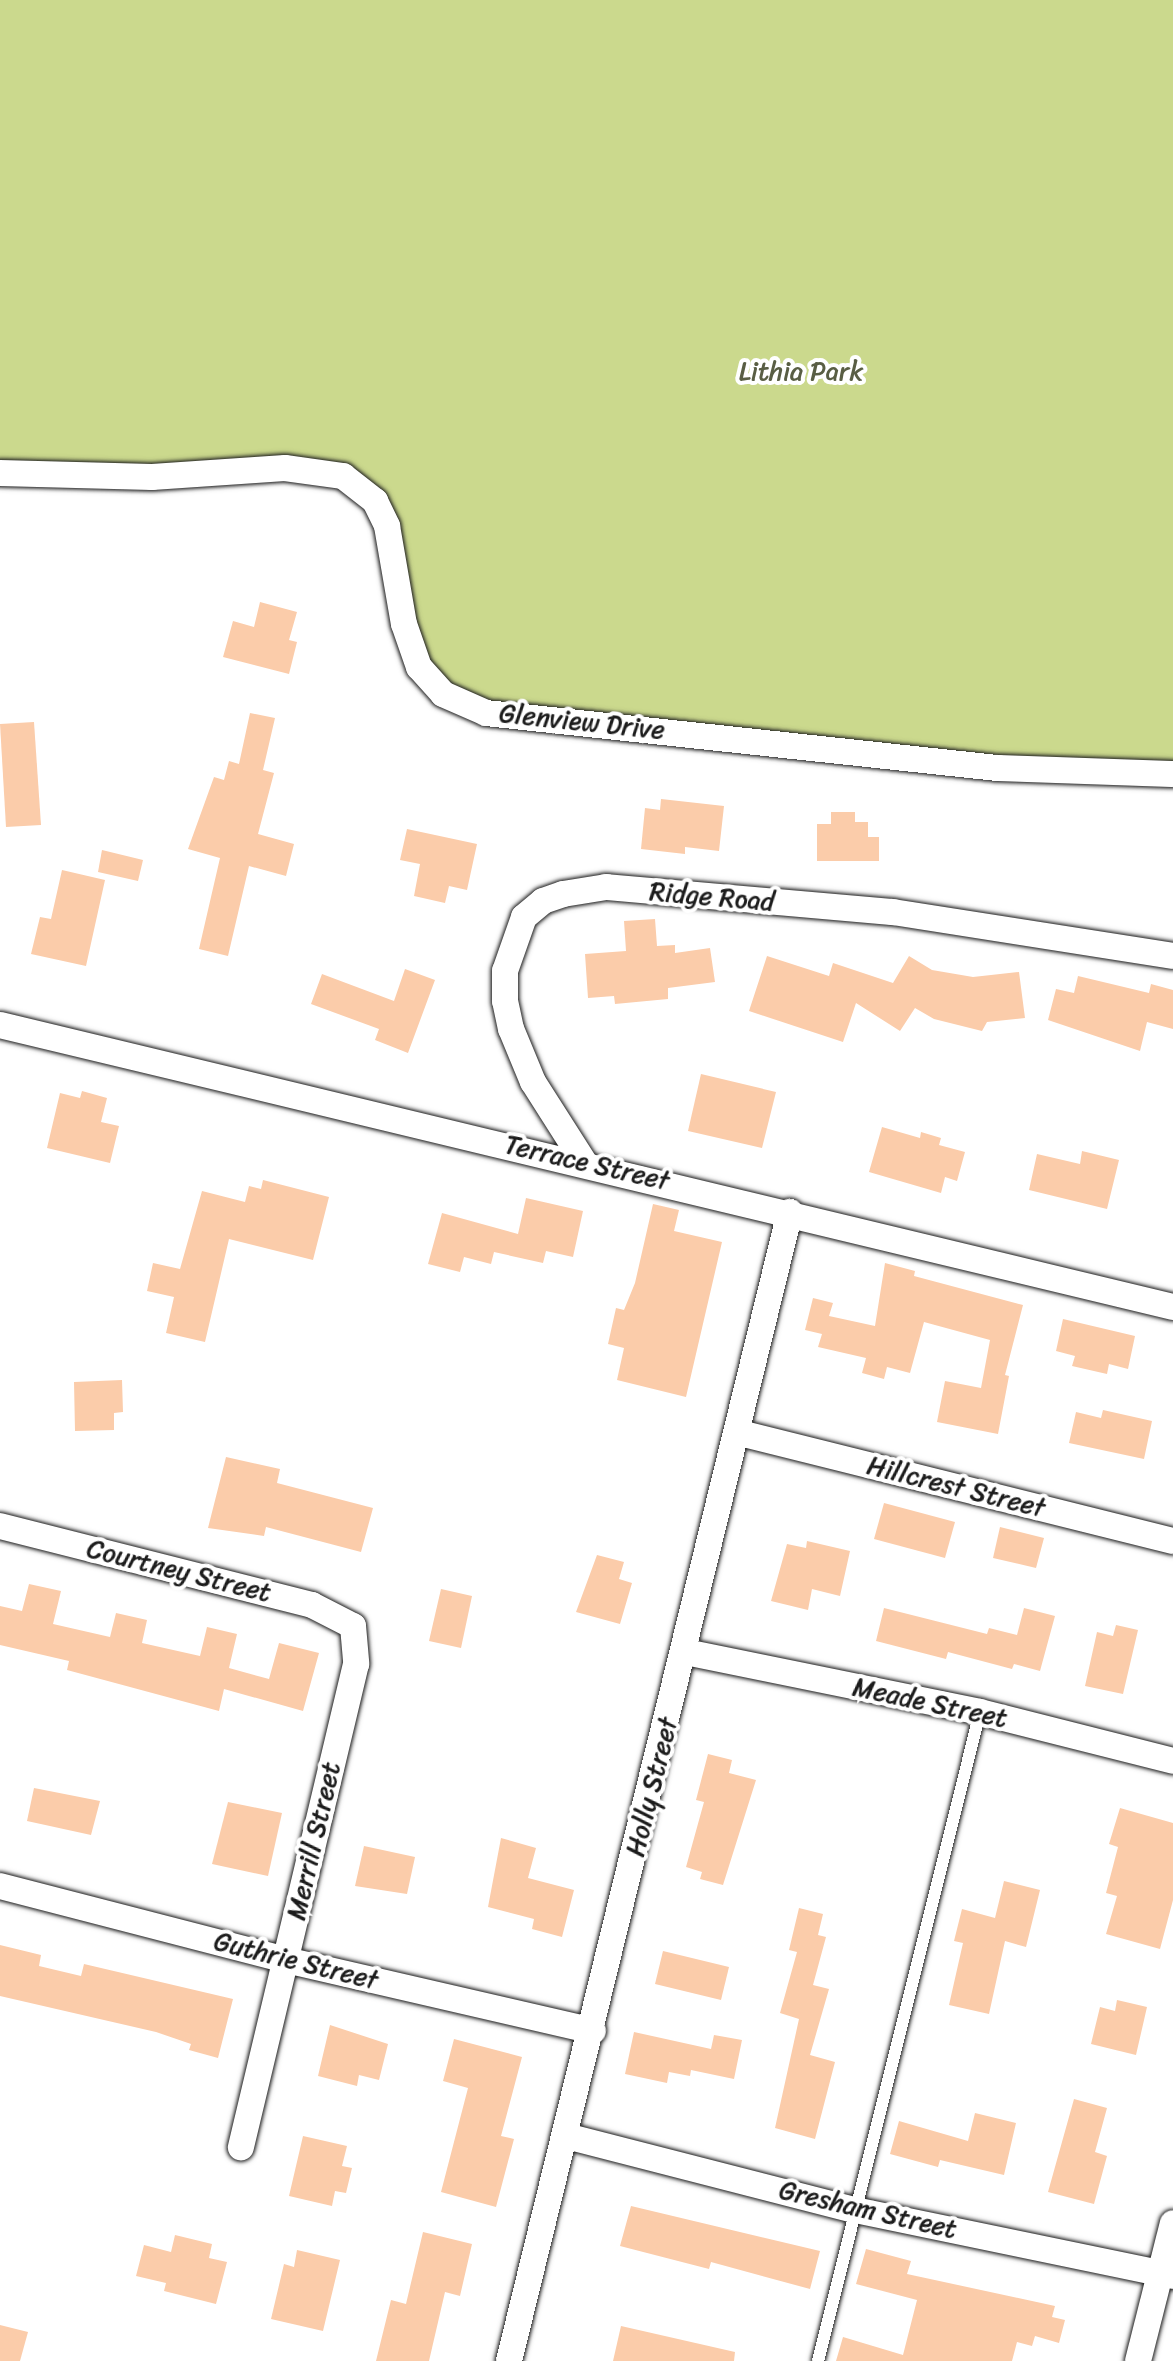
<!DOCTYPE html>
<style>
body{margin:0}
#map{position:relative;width:1173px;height:2361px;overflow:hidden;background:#fff;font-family:Sriracha,sans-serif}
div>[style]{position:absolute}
.green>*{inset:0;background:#cbd98d}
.building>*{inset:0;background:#fbccaa}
.roads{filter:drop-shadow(0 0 2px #1c1c1c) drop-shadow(0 0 2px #1c1c1c)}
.lane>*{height:12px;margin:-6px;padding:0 6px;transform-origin:6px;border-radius:6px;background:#fff}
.street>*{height:26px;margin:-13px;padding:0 13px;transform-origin:13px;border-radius:13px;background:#fff}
span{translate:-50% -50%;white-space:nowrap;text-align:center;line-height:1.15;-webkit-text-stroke:8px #fff;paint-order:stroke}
.park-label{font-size:26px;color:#595e44}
.street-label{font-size:26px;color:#1c1c1c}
</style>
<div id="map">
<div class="green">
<i style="clip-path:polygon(0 0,1173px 0,1173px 774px,486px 713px,419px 667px,387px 526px,343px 476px,0 473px)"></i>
</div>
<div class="building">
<i style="clip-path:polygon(260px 602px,297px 612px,289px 640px,297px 642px,289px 674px,223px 657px,233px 621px,254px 627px)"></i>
<i style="clip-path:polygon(250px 713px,275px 718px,263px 770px,274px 773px,258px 834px,294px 844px,286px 876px,249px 866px,228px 956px,199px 949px,220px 858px,188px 849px,214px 777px,224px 780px,229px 761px,239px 764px)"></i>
<i style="clip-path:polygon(34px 722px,41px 825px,6px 827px,0 724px)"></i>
<i style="clip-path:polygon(661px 799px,724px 806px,719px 851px,685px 847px,685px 854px,641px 849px,645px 808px,660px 810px)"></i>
<i style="clip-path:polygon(831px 812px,855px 812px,855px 822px,868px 822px,868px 837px,879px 837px,879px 861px,817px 861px,817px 824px,831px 824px)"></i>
<i style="clip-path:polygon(407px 829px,477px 844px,467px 890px,449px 886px,445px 903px,414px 896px,420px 864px,400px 860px)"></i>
<i style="clip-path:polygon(102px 850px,143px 860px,138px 881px,98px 872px)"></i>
<i style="clip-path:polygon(62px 870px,105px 880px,86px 966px,31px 954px,40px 917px,51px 919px)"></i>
<i style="clip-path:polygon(655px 919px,657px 946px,675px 945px,675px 953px,710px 948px,715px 982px,668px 988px,668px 999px,615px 1004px,614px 996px,588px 998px,585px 954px,626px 951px,624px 921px)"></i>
<i style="clip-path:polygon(767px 956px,829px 976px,833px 963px,893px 983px,909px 956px,932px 970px,973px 977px,1019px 972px,1025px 1018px,987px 1022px,982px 1031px,934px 1019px,915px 1008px,900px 1031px,856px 1003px,843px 1042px,749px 1011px)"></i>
<i style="clip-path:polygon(405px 969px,435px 980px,408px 1053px,375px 1040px,379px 1029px,311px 1004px,322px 974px,394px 1001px)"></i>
<i style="clip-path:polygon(1078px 976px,1149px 993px,1151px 984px,1173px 990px,1173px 1029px,1147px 1022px,1140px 1051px,1048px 1020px,1056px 989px,1074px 993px)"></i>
<i style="clip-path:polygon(701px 1074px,776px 1092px,762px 1148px,688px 1131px)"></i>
<i style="clip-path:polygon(82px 1091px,107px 1098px,101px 1122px,119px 1126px,110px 1163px,47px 1148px,60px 1093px,80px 1098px)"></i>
<i style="clip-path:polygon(882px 1127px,920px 1138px,921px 1132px,941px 1138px,939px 1145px,965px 1152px,957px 1181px,945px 1177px,941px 1193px,869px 1172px)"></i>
<i style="clip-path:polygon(1082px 1151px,1119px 1160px,1107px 1209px,1029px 1190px,1037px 1154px,1080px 1164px)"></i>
<i style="clip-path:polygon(263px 1180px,329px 1197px,313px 1260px,229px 1239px,205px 1342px,166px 1333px,174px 1297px,147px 1291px,153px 1263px,180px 1269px,202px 1191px,245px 1202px,249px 1186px,261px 1189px)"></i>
<i style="clip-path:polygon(526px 1198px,583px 1211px,573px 1257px,546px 1251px,543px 1263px,494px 1252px,491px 1264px,464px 1257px,460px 1272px,428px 1264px,442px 1213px,518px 1234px)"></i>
<i style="clip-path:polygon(653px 1204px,679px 1210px,674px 1231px,722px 1242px,686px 1397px,617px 1380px,624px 1348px,608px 1344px,616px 1308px,624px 1310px,635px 1283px)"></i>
<i style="clip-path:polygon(885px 1263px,915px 1271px,914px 1276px,1023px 1305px,1005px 1375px,1009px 1376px,998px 1434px,937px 1422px,945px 1381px,981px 1388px,990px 1340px,924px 1322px,910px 1373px,887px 1367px,884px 1379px,862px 1373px,866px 1358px,818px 1347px,822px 1334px,805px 1330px,813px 1298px,833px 1303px,829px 1316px,875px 1326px)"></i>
<i style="clip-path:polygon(1063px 1319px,1135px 1336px,1128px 1369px,1109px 1364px,1107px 1374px,1072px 1366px,1075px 1356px,1056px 1351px)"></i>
<i style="clip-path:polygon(122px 1380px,123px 1412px,114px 1413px,114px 1430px,75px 1431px,74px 1382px)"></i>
<i style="clip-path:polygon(1103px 1410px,1152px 1421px,1144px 1459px,1069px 1443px,1076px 1412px,1101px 1418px)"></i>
<i style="clip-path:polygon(226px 1457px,280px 1469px,277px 1483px,373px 1508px,361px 1552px,266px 1527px,264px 1536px,208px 1528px)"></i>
<i style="clip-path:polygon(884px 1503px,955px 1522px,945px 1558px,874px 1539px)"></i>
<i style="clip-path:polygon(1000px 1527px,1044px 1538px,1036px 1568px,993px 1558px)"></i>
<i style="clip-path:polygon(807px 1541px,850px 1551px,840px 1596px,812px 1589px,808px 1610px,771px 1601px,787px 1544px,806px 1548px)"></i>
<i style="clip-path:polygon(597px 1555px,624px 1562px,619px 1579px,632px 1583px,620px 1624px,576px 1612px)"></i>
<i style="clip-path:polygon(29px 1584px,61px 1591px,53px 1624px,110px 1637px,116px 1613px,147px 1620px,142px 1643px,200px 1656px,207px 1627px,237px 1634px,229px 1668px,269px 1679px,279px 1643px,319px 1653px,303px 1711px,224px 1689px,219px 1711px,67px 1670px,69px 1661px,0 1645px,0 1606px,22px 1611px)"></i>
<i style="clip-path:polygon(441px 1589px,472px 1596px,461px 1648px,429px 1641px)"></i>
<i style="clip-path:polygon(884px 1608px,987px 1634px,989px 1628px,1017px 1635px,1024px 1608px,1055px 1616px,1040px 1671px,1014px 1664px,1012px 1669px,948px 1652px,946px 1659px,876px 1641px)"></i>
<i style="clip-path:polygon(1116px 1625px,1138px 1630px,1123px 1694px,1085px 1686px,1097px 1632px,1113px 1636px)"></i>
<i style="clip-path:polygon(708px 1754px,732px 1760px,729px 1773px,756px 1780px,723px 1885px,700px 1879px,702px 1872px,686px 1867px,704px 1802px,696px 1800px)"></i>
<i style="clip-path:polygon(34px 1788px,100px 1801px,91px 1835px,27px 1821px)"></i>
<i style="clip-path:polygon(228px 1802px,282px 1813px,268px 1876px,212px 1864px)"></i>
<i style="clip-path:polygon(1120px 1808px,1173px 1823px,1173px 1900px,1160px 1949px,1106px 1934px,1117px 1896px,1106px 1893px,1118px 1847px,1109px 1844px)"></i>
<i style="clip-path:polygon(501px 1838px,536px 1848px,528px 1878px,574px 1890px,562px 1937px,532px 1929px,534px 1919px,488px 1907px)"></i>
<i style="clip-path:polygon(364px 1846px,415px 1857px,407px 1894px,355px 1886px)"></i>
<i style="clip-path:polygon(1004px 1881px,1040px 1890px,1026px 1947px,1005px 1941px,989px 2014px,949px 2005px,963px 1943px,954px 1941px,962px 1909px,995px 1918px)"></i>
<i style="clip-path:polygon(799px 1908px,823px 1914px,818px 1935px,826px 1937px,813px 1985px,829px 1989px,810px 2055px,835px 2062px,815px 2139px,775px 2128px,799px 2019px,780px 2013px,797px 1952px,789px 1950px)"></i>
<i style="clip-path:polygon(0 1945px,41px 1955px,39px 1966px,81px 1976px,84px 1964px,233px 1999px,218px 2058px,189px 2050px,191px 2044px,156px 2032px,0 1996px)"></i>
<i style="clip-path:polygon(663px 1951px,729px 1967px,721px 2000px,655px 1984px)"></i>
<i style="clip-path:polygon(1117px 2000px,1147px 2007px,1136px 2055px,1091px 2044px,1100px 2007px,1115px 2011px)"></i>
<i style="clip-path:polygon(330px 2025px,388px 2044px,379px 2080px,359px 2075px,357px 2086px,318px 2076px)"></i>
<i style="clip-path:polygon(634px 2032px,711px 2049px,714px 2035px,742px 2040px,734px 2079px,691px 2070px,690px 2076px,669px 2072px,667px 2083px,625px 2074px)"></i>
<i style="clip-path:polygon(454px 2039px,522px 2057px,501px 2136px,514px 2139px,496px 2207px,441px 2192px,468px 2088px,443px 2081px)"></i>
<i style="clip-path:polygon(1074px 2099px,1107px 2108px,1095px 2152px,1107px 2156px,1094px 2204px,1048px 2192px)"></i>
<i style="clip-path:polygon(975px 2113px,1016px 2123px,1004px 2175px,940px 2160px,938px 2167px,890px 2154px,899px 2121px,968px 2141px)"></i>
<i style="clip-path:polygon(303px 2136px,347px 2146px,342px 2166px,352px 2168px,346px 2193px,335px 2191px,332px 2206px,289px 2196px)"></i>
<i style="clip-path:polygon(631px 2206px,820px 2251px,810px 2289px,711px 2262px,709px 2269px,620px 2246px)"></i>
<i style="clip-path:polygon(423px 2232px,472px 2244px,460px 2296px,445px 2292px,429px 2361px,376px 2361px,391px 2300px,406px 2304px)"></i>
<i style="clip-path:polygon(175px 2235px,212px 2244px,209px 2258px,227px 2262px,216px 2304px,164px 2291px,166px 2283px,136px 2276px,144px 2245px,171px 2252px)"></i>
<i style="clip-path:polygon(866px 2249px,911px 2261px,907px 2274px,1055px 2306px,1052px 2317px,1065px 2320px,1059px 2343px,1035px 2336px,1032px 2346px,1017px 2342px,1012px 2361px,836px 2361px,843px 2337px,903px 2355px,917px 2300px,856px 2284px)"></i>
<i style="clip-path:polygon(297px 2250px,340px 2260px,323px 2331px,271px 2319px,284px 2264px,294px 2267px)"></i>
<i style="clip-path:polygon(0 2325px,28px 2332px,20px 2361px,0 2361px)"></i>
<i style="clip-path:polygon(621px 2326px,735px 2352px,734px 2361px,613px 2361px)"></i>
</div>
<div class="roads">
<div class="lane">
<i style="left:818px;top:2361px;width:669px;rotate:-75.98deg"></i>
</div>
<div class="street">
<i style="left:0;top:473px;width:152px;rotate:1.5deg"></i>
<i style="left:152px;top:477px;width:133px;rotate:-3.9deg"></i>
<i style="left:285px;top:468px;width:59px;rotate:7.9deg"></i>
<i style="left:343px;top:476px;width:41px;rotate:38deg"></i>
<i style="left:375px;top:501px;width:28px;rotate:64deg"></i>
<i style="left:387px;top:526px;width:99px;rotate:80.2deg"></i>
<i style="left:404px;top:624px;width:46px;rotate:70.8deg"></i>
<i style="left:419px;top:667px;width:36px;rotate:48deg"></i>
<i style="left:443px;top:694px;width:47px;rotate:23.8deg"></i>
<i style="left:486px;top:713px;width:514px;rotate:6.14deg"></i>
<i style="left:997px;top:768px;width:176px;rotate:2deg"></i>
<i style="left:0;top:1025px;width:1206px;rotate:13.52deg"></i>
<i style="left:584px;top:1162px;width:95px;rotate:-122.5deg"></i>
<i style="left:533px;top:1082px;width:57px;rotate:-112.5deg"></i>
<i style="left:511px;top:1029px;width:29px;rotate:-102deg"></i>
<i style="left:505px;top:1001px;width:30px;rotate:-90deg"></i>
<i style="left:505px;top:971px;width:57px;rotate:-70.6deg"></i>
<i style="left:524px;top:917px;width:25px;rotate:-40deg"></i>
<i style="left:543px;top:901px;width:21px;rotate:-19deg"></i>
<i style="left:563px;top:894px;width:44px;rotate:-9.2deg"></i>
<i style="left:606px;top:887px;width:288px;rotate:5deg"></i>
<i style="left:893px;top:912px;width:283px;rotate:8.9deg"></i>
<i style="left:740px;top:1433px;width:446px;rotate:14deg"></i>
<i style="left:0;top:1526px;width:322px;rotate:14.2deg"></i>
<i style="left:312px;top:1605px;width:46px;rotate:27.1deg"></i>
<i style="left:353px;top:1626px;width:38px;rotate:85deg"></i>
<i style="left:356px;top:1664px;width:497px;rotate:103.4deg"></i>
<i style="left:686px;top:1652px;width:300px;rotate:11.5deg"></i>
<i style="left:980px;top:1712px;width:199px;rotate:14.2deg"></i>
<i style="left:0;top:1886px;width:295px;rotate:14.5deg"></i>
<i style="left:286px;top:1960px;width:315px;rotate:13deg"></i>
<i style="left:566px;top:2136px;width:298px;rotate:14.4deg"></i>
<i style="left:855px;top:2210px;width:325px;rotate:11.7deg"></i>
<i style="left:509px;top:2361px;width:1183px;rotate:-76.26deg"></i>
<i style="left:1138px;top:2361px;width:142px;rotate:-75.8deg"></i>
</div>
</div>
<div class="park-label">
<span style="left:801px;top:372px">Lithia Park</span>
</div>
<div class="street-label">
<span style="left:582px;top:722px;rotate:6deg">Glenview Drive</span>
<span style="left:712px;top:897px;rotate:5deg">Ridge Road</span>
<span style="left:587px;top:1163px;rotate:13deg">Terrace Street</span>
<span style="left:956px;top:1487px;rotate:14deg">Hillcrest Street</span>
<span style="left:179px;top:1571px;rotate:14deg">Courtney Street</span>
<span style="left:930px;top:1703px;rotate:12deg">Meade Street</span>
<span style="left:652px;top:1787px;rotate:-76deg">Holly Street</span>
<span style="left:314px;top:1841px;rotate:-77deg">Merrill Street</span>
<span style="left:296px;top:1961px;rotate:14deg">Guthrie Street</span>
<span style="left:868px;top:2210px;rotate:13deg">Gresham Street</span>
</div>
</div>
